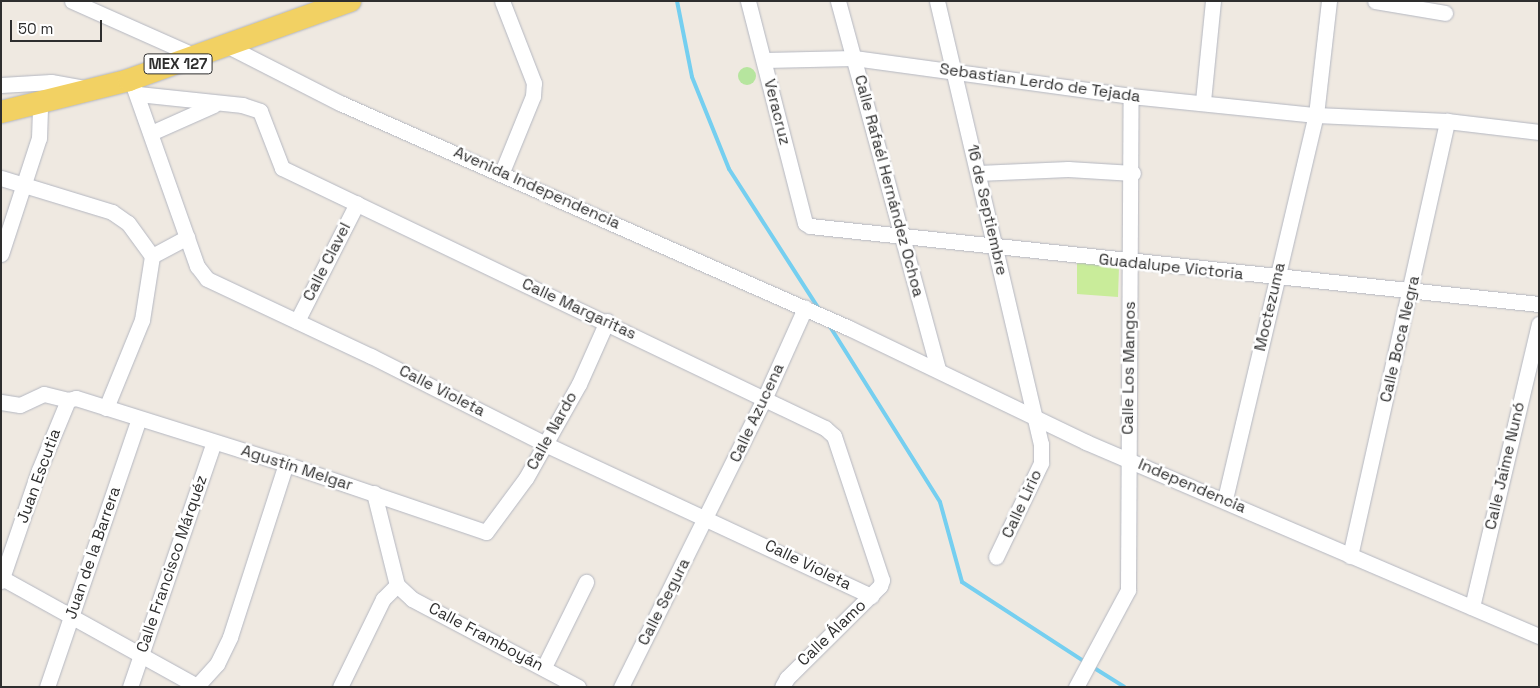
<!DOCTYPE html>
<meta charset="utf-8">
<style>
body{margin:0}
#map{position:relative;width:1540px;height:688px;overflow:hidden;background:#efe9e1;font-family:"Space Grotesk",sans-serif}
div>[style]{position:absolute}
.green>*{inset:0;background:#b6e59e}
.round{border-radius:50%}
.pitch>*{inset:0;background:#c9ec9a}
.stream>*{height:4px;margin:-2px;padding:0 2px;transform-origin:2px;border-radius:2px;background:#75cff0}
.roads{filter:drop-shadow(0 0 1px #b4b7c1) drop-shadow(0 0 1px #b4b7c1)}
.street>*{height:15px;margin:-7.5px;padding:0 7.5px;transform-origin:7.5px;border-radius:7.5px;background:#fff}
.primary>*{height:22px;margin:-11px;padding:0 11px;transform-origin:11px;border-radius:11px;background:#f2d163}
span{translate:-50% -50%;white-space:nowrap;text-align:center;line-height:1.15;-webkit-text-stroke:5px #fff;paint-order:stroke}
.shield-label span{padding:1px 4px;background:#fff;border:1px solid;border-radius:4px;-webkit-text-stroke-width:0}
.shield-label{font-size:15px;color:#2e2e2e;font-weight:700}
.street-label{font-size:16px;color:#2e2e2e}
.frame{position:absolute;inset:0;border:2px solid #2e2e2e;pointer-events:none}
.scale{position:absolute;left:10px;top:20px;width:92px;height:22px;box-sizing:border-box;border:2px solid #2e2e2e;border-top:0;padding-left:6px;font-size:15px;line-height:18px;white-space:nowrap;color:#2e2e2e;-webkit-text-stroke:4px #fff;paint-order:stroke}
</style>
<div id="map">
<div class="green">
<i class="round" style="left:738px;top:67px;width:18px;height:18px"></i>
</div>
<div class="pitch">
<i style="clip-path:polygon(1077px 261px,1119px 267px,1118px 297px,1077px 294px)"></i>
</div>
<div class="stream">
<i style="left:677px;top:1px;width:77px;rotate:78.8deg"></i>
<i style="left:692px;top:77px;width:99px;rotate:68.1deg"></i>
<i style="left:729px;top:169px;width:166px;rotate:57.3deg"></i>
<i style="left:829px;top:325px;width:209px;rotate:57.9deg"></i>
<i style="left:940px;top:502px;width:83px;rotate:74.6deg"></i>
<i style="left:962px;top:582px;width:147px;rotate:33deg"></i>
<i style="left:1091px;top:666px;width:39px;rotate:32deg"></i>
</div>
<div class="roads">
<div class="street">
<i style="left:72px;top:1px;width:138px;rotate:24deg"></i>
<i style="left:748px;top:1px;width:229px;rotate:75.6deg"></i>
<i style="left:805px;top:223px;width:6px;rotate:31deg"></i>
<i style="left:810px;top:226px;width:733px;rotate:6.11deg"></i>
<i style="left:838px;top:1px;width:382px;rotate:74.8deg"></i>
<i style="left:937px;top:1px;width:455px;rotate:76.8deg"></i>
<i style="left:1041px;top:444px;width:19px;rotate:90deg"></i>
<i style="left:1041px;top:463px;width:104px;rotate:115.6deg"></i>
<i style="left:1375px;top:1px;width:71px;rotate:9.7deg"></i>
<i style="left:226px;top:45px;width:128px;rotate:27deg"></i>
<i style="left:340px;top:103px;width:557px;rotate:23.85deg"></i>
<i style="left:849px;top:328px;width:263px;rotate:25.7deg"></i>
<i style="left:1086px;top:442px;width:493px;rotate:23.2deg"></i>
<i style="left:765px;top:60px;width:89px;rotate:-1.3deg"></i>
<i style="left:854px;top:58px;width:280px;rotate:7.8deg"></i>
<i style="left:1131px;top:96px;width:186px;rotate:5.9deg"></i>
<i style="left:1316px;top:115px;width:131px;rotate:2.6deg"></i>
<i style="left:1447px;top:121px;width:93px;rotate:6.8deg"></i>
<i style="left:1px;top:85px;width:50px;rotate:-3.4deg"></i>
<i style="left:51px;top:82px;width:34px;rotate:10deg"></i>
<i style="left:134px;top:88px;width:189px;rotate:70.5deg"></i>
<i style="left:197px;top:266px;width:16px;rotate:52deg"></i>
<i style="left:207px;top:279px;width:181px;rotate:25.2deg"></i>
<i style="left:371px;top:356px;width:195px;rotate:26.8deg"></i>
<i style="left:545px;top:444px;width:360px;rotate:25deg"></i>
<i style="left:138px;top:94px;width:105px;rotate:6deg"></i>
<i style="left:242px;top:105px;width:19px;rotate:18deg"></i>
<i style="left:260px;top:111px;width:61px;rotate:68.9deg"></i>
<i style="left:282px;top:168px;width:602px;rotate:25.59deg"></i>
<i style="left:825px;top:428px;width:12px;rotate:42deg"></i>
<i style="left:834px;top:436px;width:152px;rotate:71.6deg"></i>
<i style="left:882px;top:580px;width:6px;rotate:108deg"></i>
<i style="left:880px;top:586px;width:131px;rotate:135.3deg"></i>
<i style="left:787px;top:678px;width:10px;rotate:119deg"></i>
<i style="left:1203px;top:101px;width:100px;rotate:-84.3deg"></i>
<i style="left:151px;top:133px;width:69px;rotate:-24deg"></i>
<i style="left:502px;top:172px;width:82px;rotate:-67.8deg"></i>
<i style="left:533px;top:96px;width:13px;rotate:-86deg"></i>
<i style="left:534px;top:83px;width:88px;rotate:-111.3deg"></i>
<i style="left:978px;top:173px;width:90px;rotate:-2.5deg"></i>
<i style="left:1068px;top:169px;width:65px;rotate:3.5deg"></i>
<i style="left:1px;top:178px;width:116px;rotate:17deg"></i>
<i style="left:112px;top:212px;width:19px;rotate:35deg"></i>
<i style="left:128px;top:223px;width:41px;rotate:54deg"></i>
<i style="left:1px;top:254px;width:122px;rotate:-71.9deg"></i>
<i style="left:39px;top:138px;width:35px;rotate:-88deg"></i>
<i style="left:152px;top:256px;width:40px;rotate:-28deg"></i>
<i style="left:297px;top:321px;width:132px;rotate:-63deg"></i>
<i style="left:68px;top:400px;width:8px;rotate:-14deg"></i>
<i style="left:76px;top:398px;width:220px;rotate:17.4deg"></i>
<i style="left:286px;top:464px;width:211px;rotate:18.8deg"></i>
<i style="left:486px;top:532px;width:67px;rotate:-53.5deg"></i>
<i style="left:526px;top:478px;width:108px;rotate:-60.6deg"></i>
<i style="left:579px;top:384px;width:69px;rotate:-66deg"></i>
<i style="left:1px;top:402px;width:19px;rotate:9deg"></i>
<i style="left:20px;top:405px;width:26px;rotate:-25deg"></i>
<i style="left:44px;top:394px;width:25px;rotate:14deg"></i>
<i style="left:106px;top:408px;width:95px;rotate:-67.8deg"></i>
<i style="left:142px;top:320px;width:65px;rotate:-81.1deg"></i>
<i style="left:374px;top:493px;width:95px;rotate:76deg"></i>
<i style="left:1225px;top:499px;width:395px;rotate:-76.7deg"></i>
<i style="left:1316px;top:115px;width:115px;rotate:-83.5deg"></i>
<i style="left:1350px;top:556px;width:446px;rotate:-77.4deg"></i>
<i style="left:2px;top:578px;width:225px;rotate:29deg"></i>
<i style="left:1px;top:581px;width:117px;rotate:-71.1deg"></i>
<i style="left:39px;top:470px;width:76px;rotate:-67.5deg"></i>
<i style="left:397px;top:585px;width:21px;rotate:43deg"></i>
<i style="left:412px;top:599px;width:188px;rotate:27.9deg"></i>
<i style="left:1472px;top:607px;width:291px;rotate:-76.7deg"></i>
<i style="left:544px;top:667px;width:95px;rotate:-63.7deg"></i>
<i style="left:197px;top:686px;width:30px;rotate:-48deg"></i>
<i style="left:217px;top:664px;width:30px;rotate:-64deg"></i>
<i style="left:230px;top:637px;width:182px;rotate:-72.1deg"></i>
<i style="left:47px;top:687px;width:283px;rotate:-71.1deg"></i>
<i style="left:130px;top:687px;width:259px;rotate:-71.1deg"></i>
<i style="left:340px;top:687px;width:98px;rotate:-64deg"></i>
<i style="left:383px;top:599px;width:20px;rotate:-45deg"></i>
<i style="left:621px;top:687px;width:324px;rotate:-63.6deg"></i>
<i style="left:765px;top:397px;width:98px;rotate:-65.8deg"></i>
<i style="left:1076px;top:687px;width:110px;rotate:-61.8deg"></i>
<i style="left:1128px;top:590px;width:494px;rotate:-89.7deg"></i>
</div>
<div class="primary">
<i style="left:1px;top:112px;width:132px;rotate:-14deg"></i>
<i style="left:129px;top:80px;width:235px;rotate:-19.7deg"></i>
</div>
</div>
<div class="shield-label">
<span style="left:178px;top:64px">MEX 127</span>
</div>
<div class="street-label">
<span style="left:1040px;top:83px;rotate:8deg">Sebastian Lerdo de Tejada</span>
<span style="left:777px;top:112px;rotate:76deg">Veracruz</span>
<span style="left:889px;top:186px;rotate:75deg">Calle Rafaél Hernández Ochoa</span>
<span style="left:537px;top:188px;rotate:24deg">Avenida Independencia</span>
<span style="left:987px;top:210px;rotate:77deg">16 de Septiembre</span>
<span style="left:327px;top:262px;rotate:-63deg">Calle Clavel</span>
<span style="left:1171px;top:267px;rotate:6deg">Guadalupe Victoria</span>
<span style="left:1270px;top:307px;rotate:-77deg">Moctezuma</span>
<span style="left:579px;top:309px;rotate:25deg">Calle Margaritas</span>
<span style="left:1400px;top:339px;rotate:-77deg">Calle Boca Negra</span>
<span style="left:1129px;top:368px;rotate:-89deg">Calle Los Mangos</span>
<span style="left:442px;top:391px;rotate:27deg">Calle Violeta</span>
<span style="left:757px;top:413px;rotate:-65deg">Calle Azucena</span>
<span style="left:552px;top:431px;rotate:-61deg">Calle Nardo</span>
<span style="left:1505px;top:466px;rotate:-77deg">Calle Jaime Nunó</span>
<span style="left:297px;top:468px;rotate:18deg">Agustín Melgar</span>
<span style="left:39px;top:476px;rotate:-70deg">Juan Escutia</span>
<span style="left:1192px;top:486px;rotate:23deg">Independencia</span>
<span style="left:1022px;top:504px;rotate:-65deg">Calle Lirio</span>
<span style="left:93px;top:553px;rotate:-71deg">Juan de la Barrera</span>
<span style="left:172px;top:564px;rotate:-71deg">Calle Francisco Márquéz</span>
<span style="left:808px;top:565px;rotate:26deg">Calle Violeta</span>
<span style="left:664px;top:602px;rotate:-63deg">Calle Segura</span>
<span style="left:832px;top:633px;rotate:-44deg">Calle Álamo</span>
<span style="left:486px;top:637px;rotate:28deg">Calle Framboyán</span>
</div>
<div class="frame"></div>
<div class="scale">50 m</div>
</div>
